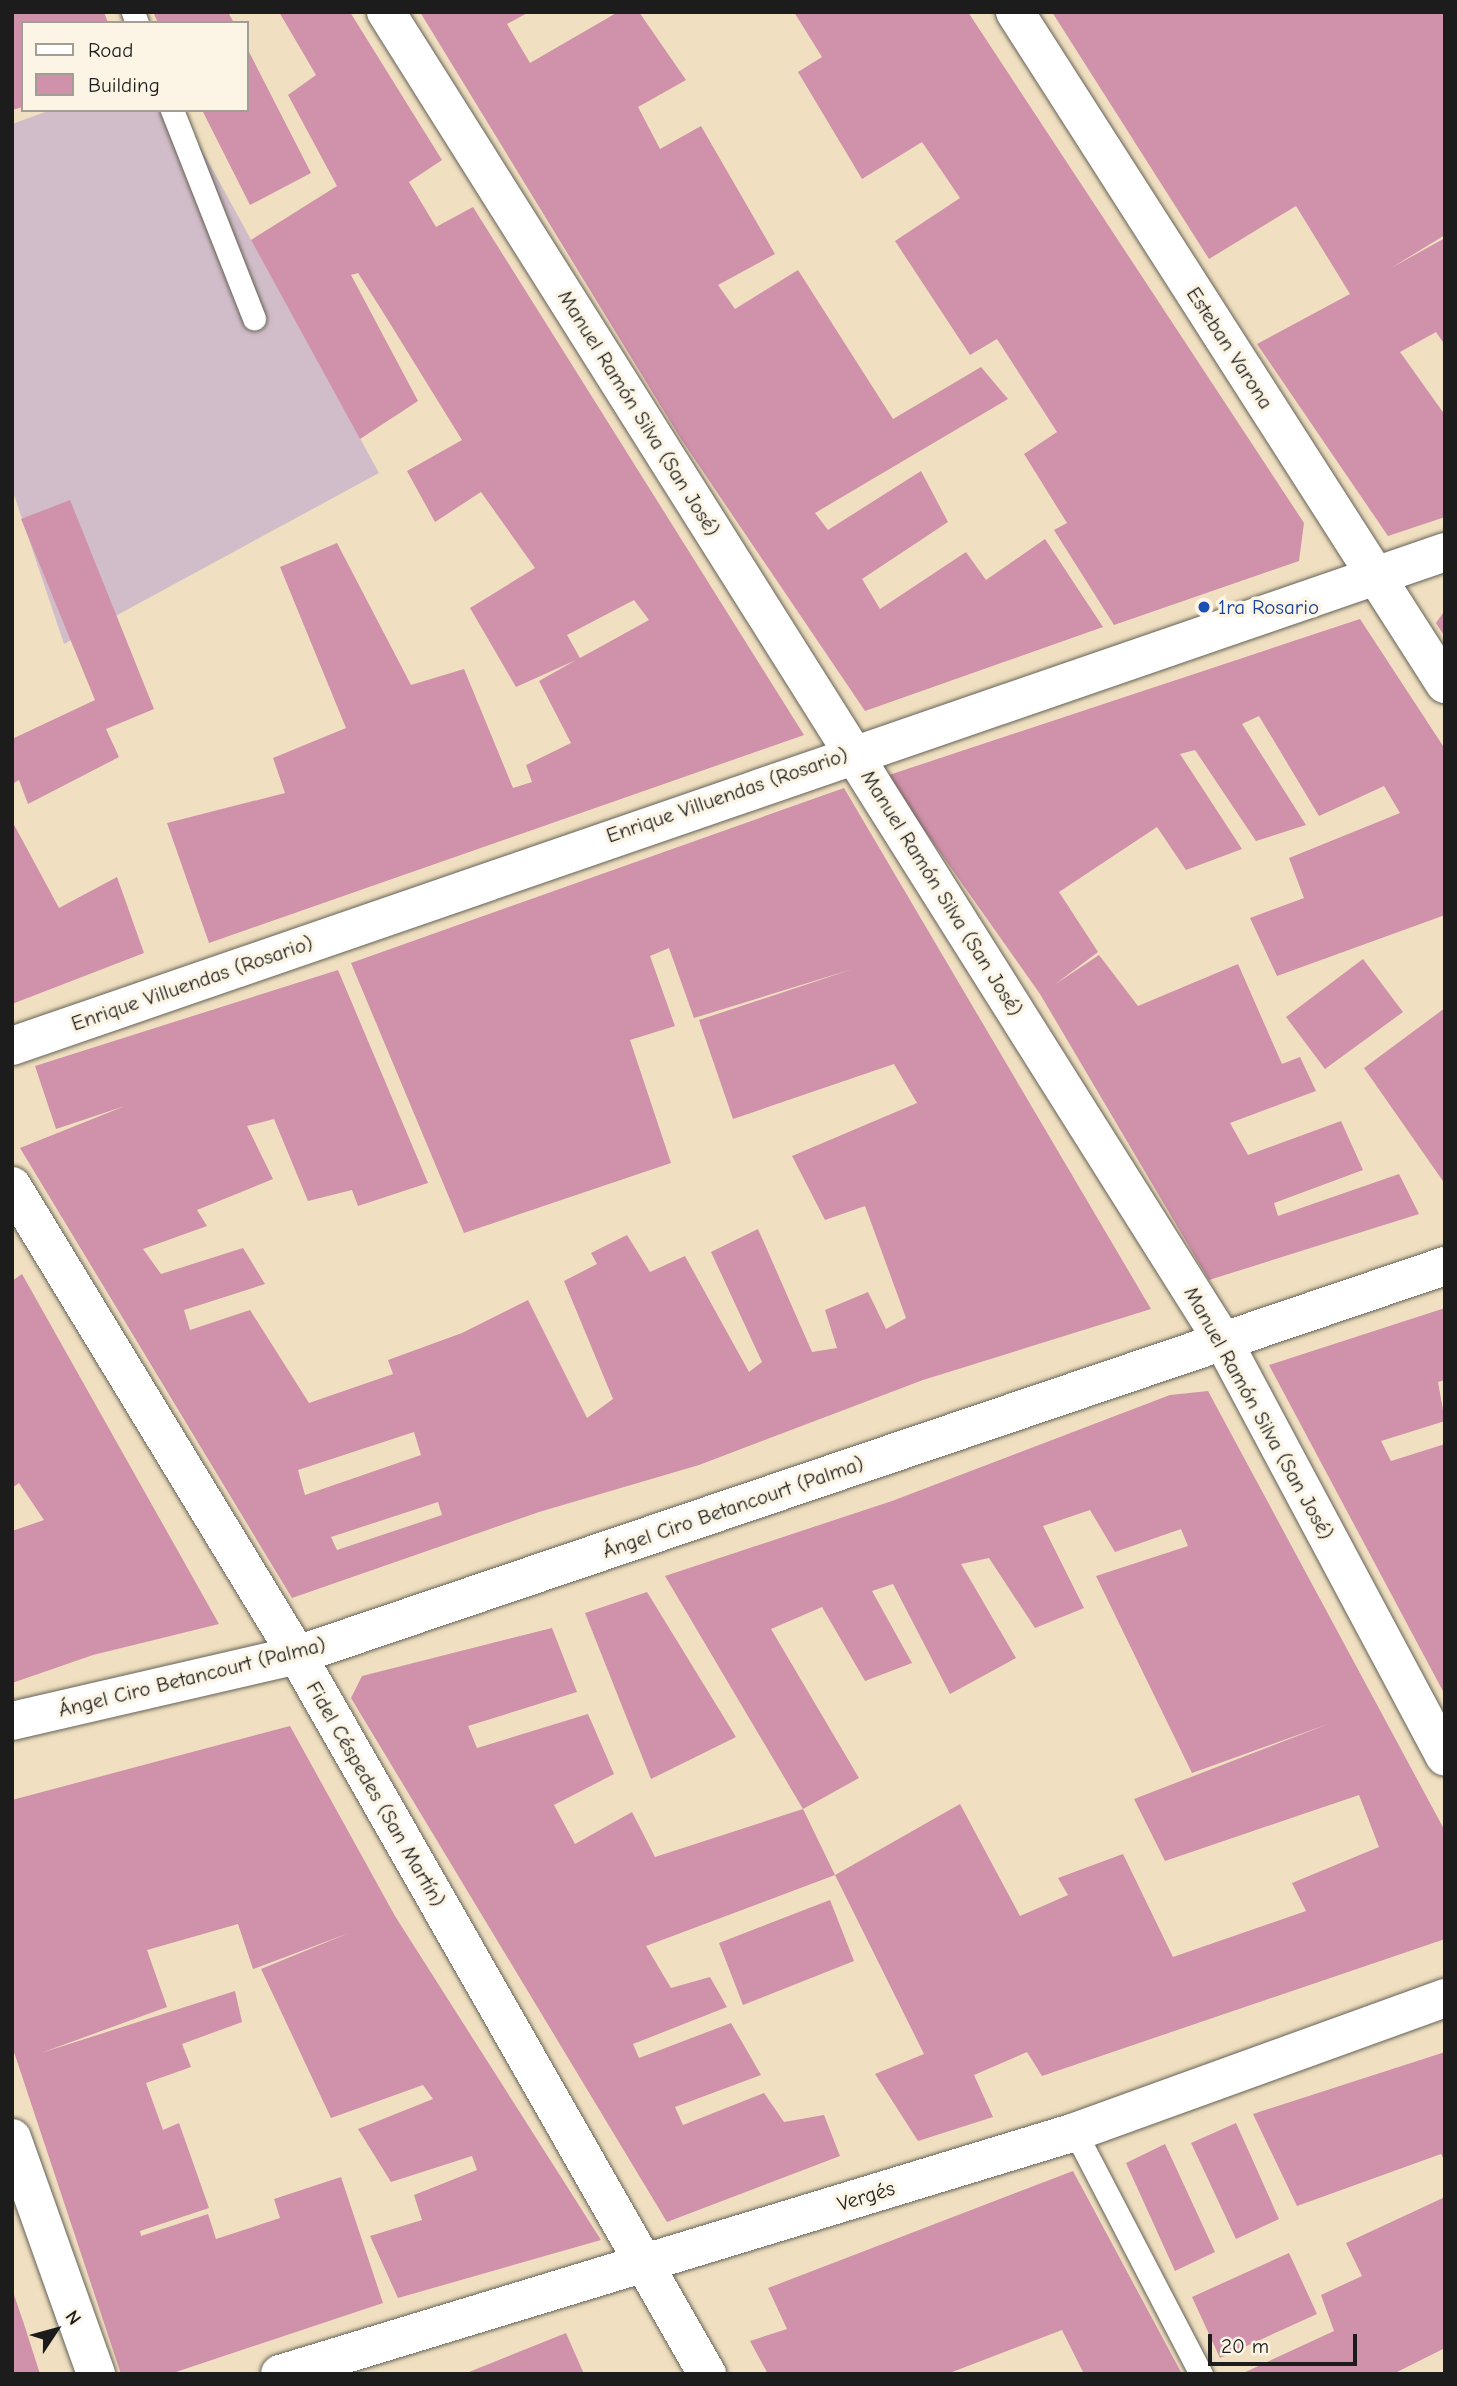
<!DOCTYPE html>
<meta charset="utf-8">
<style>
body{margin:0}
#map{position:relative;width:1457px;height:2386px;overflow:hidden;background:#f0e0c1;font-family:"Comic Neue",sans-serif}
div>[style]{position:absolute}
.industrial>*{inset:0;background:#d1bdc9}
.building>*{inset:0;background:#d091aa}
.roads{filter:drop-shadow(0 0 2px #666156) drop-shadow(0 0 2px #666156)}
.lane>*{height:23px;margin:-11.5px;padding:0 11.5px;transform-origin:11.5px;border-radius:11.5px;background:#fff}
.street>*{height:38px;margin:-19px;padding:0 19px;transform-origin:19px;border-radius:19px;background:#fff}
.primary>*{height:38px;margin:-19px;padding:0 19px;transform-origin:19px;border-radius:19px;background:#fff}
.dots>*{width:19px;height:19px;translate:-50% -50%;box-sizing:border-box;border:4px solid #fcf5e5;border-radius:50%}
span{translate:-50% -50%;white-space:nowrap;text-align:center;line-height:1.15;-webkit-text-stroke:7px #fcf5e5;paint-order:stroke}
.street-label{font-size:21px;color:#1c1c1c}
.transit-label{font-size:21px;color:#164399}
.left{translate:0 -50%;text-align:left}
.frame{position:absolute;inset:0;border:14px solid #1c1c1c;pointer-events:none}
.legend{position:absolute;left:21px;top:21px;width:228px;height:91px;box-sizing:border-box;background:#fcf5e5;border:2px solid #a29e95;margin:0;padding:9px 12px;list-style:none;font-size:21px;color:#1c1c1c}
.legend li{display:flex;align-items:center;gap:14px;height:35px}
.legend b{width:35px;border:2px solid #a29e95}
.north{position:absolute;left:21px;top:2295px;width:70px;height:70px;-webkit-text-stroke:5px #fcf5e5;paint-order:stroke;rotate:54deg;font-size:19px;font-weight:700;line-height:28px;text-align:center;color:#1c1c1c}
.north::after{content:'';display:block;margin:auto;width:24px;height:32px;background:#1c1c1c;clip-path:polygon(50% 0,100% 100%,50% 72%,0 100%)}
.scale{position:absolute;left:1208px;top:2334px;width:149px;height:32px;box-sizing:border-box;border:4px solid #1c1c1c;border-top:0;padding-left:9px;font-size:21px;line-height:24px;white-space:nowrap;color:#1c1c1c;-webkit-text-stroke:5px #fcf5e5;paint-order:stroke}
</style>
<div id="map">
<div class="industrial">
<i style="clip-path:polygon(51px 110px,180px 110px,379px 473px,64px 644px,12px 489px,12px 124px)"></i>
</div>
<div class="building">
<i style="clip-path:polygon(12px 12px,104px 12px,108px 23px,23px 23px,23px 107px,12px 110px)"></i>
<i style="clip-path:polygon(153px 12px,228px 12px,234px 23px,158px 23px)"></i>
<i style="clip-path:polygon(evenodd,279px 12px,350px 12px,442px 160px,409px 182px,436px 227px,473px 207px,804px 735px,209px 943px,167px 823px,285px 793px,273px 758px,346px 728px,280px 567px,337px 543px,411px 685px,464px 669px,513px 788px,532px 782px,526px 765px,571px 743px,539px 681px,576px 660px,516px 687px,470px 608px,535px 568px,481px 492px,435px 522px,407px 471px,462px 440px,381px 309px,358px 273px,351px 275px,418px 401px,360px 439px,251px 240px,337px 186px,288px 95px,316px 75px,279px 12px,634px 600px,649px 620px,580px 658px,567px 635px,634px 600px)"></i>
<i style="clip-path:polygon(420px 12px,529px 12px,507px 24px,530px 63px,618px 12px,639px 12px,686px 80px,638px 107px,660px 149px,701px 126px,775px 254px,718px 285px,735px 309px,798px 270px,893px 419px,981px 367px,1008px 399px,815px 513px,828px 530px,921px 471px,948px 522px,862px 579px,880px 609px,966px 552px,986px 580px,1045px 539px,1103px 627px,865px 711px,681px 439px)"></i>
<i style="clip-path:polygon(794px 12px,968px 12px,1304px 523px,1299px 561px,1114px 625px,1054px 530px,1067px 523px,1024px 454px,1057px 432px,997px 339px,970px 355px,895px 241px,960px 198px,922px 142px,862px 179px,798px 72px,822px 57px)"></i>
<i style="clip-path:polygon(1052px 12px,1445px 12px,1445px 235px,1391px 268px,1445px 238px,1445px 345px,1436px 332px,1400px 352px,1445px 415px,1445px 517px,1388px 536px,1257px 344px,1350px 294px,1296px 206px,1209px 259px)"></i>
<i style="clip-path:polygon(247px 48px,311px 173px,250px 205px,202px 110px,247px 110px)"></i>
<i style="clip-path:polygon(70px 500px,154px 709px,106px 729px,119px 757px,28px 804px,19px 780px,12px 784px,12px 739px,95px 700px,21px 519px)"></i>
<i style="clip-path:polygon(1445px 610px,1445px 637px,1436px 623px)"></i>
<i style="clip-path:polygon(1360px 619px,1445px 749px,1445px 915px,1277px 976px,1250px 918px,1304px 898px,1289px 858px,1400px 813px,1384px 786px,1319px 816px,1259px 716px,1242px 724px,1306px 825px,1256px 841px,1195px 750px,1180px 754px,1242px 849px,1186px 870px,1157px 827px,1059px 892px,1098px 952px,1054px 985px,1099px 955px,1138px 1006px,1238px 964px,1282px 1064px,1300px 1057px,1316px 1091px,1230px 1123px,1248px 1155px,1341px 1121px,1363px 1170px,1274px 1203px,1278px 1216px,1399px 1174px,1419px 1214px,1209px 1280px,1040px 994px,886px 776px)"></i>
<i style="clip-path:polygon(evenodd,844px 788px,1151px 1309px,923px 1380px,699px 1465px,539px 1512px,292px 1598px,20px 1148px,125px 1106px,56px 1129px,35px 1066px,338px 970px,428px 1183px,358px 1206px,352px 1190px,308px 1201px,274px 1119px,247px 1126px,273px 1179px,197px 1210px,207px 1226px,143px 1249px,161px 1274px,243px 1248px,265px 1284px,184px 1310px,190px 1330px,250px 1310px,309px 1403px,393px 1374px,388px 1360px,462px 1333px,528px 1300px,587px 1418px,613px 1399px,564px 1281px,597px 1264px,591px 1253px,627px 1235px,650px 1272px,685px 1256px,749px 1372px,762px 1362px,711px 1252px,758px 1229px,812px 1352px,837px 1348px,825px 1310px,868px 1292px,886px 1329px,906px 1318px,865px 1206px,825px 1220px,792px 1156px,917px 1103px,894px 1064px,733px 1119px,699px 1020px,853px 969px,694px 1018px,669px 948px,650px 956px,675px 1026px,630px 1040px,671px 1163px,464px 1233px,351px 963px,844px 788px,414px 1432px,421px 1455px,305px 1495px,298px 1470px,414px 1432px,844px 788px,438px 1502px,442px 1515px,337px 1550px,331px 1537px,438px 1502px)"></i>
<i style="clip-path:polygon(12px 821px,59px 908px,117px 877px,144px 953px,12px 1004px)"></i>
<i style="clip-path:polygon(1363px 959px,1403px 1012px,1325px 1069px,1286px 1017px)"></i>
<i style="clip-path:polygon(1445px 1008px,1445px 1184px,1364px 1068px)"></i>
<i style="clip-path:polygon(22px 1274px,219px 1624px,93px 1655px,12px 1683px,12px 1531px,44px 1520px,19px 1483px,12px 1488px,12px 1281px)"></i>
<i style="clip-path:polygon(1445px 1308px,1445px 1380px,1438px 1382px,1445px 1421px,1381px 1441px,1391px 1461px,1445px 1444px,1445px 1695px,1269px 1365px)"></i>
<i style="clip-path:polygon(1208px 1391px,1445px 1831px,1445px 1939px,1042px 2076px,1027px 2052px,974px 2075px,993px 2117px,918px 2141px,875px 2074px,924px 2054px,835px 1875px,960px 1804px,1020px 1916px,1068px 1895px,1058px 1878px,1123px 1854px,1173px 1957px,1306px 1911px,1292px 1883px,1379px 1847px,1359px 1795px,1165px 1861px,1134px 1799px,1331px 1723px,1192px 1773px,1096px 1576px,1188px 1546px,1181px 1529px,1115px 1552px,1090px 1510px,1043px 1526px,1084px 1608px,1035px 1628px,989px 1558px,961px 1564px,1016px 1658px,950px 1694px,893px 1584px,872px 1591px,912px 1663px,865px 1681px,822px 1607px,771px 1629px,859px 1778px,803px 1809px,665px 1576px,892px 1501px,1170px 1395px)"></i>
<i style="clip-path:polygon(647px 1592px,736px 1737px,651px 1779px,585px 1613px)"></i>
<i style="clip-path:polygon(552px 1628px,577px 1692px,468px 1726px,477px 1748px,588px 1714px,614px 1774px,554px 1805px,575px 1844px,632px 1812px,655px 1857px,803px 1809px,835px 1875px,646px 1946px,671px 1988px,710px 1977px,727px 2007px,633px 2044px,639px 2058px,731px 2023px,761px 2075px,675px 2107px,683px 2125px,764px 2093px,784px 2122px,824px 2115px,840px 2156px,667px 2222px,351px 1698px,362px 1676px)"></i>
<i style="clip-path:polygon(290px 1726px,395px 1916px,601px 2240px,398px 2298px,370px 2236px,422px 2220px,414px 2195px,477px 2170px,472px 2156px,391px 2182px,358px 2129px,433px 2099px,423px 2085px,331px 2118px,261px 1969px,349px 1933px,253px 1969px,238px 1924px,147px 1950px,167px 2007px,41px 2053px,235px 1991px,242px 2022px,182px 2044px,191px 2067px,146px 2083px,163px 2130px,179px 2123px,209px 2208px,140px 2231px,141px 2236px,208px 2214px,216px 2239px,280px 2218px,274px 2199px,341px 2177px,383px 2303px,170px 2374px,121px 2374px,12px 2046px,12px 1800px)"></i>
<i style="clip-path:polygon(830px 1900px,854px 1961px,743px 2005px,719px 1943px)"></i>
<i style="clip-path:polygon(1445px 2052px,1445px 2161px,1441px 2154px,1297px 2206px,1253px 2114px)"></i>
<i style="clip-path:polygon(1236px 2123px,1279px 2219px,1236px 2239px,1191px 2143px)"></i>
<i style="clip-path:polygon(1165px 2144px,1215px 2252px,1175px 2271px,1126px 2163px)"></i>
<i style="clip-path:polygon(1073px 2171px,1182px 2374px,1084px 2374px,1062px 2330px,947px 2374px,768px 2374px,750px 2341px,787px 2329px,768px 2288px)"></i>
<i style="clip-path:polygon(1445px 2197px,1445px 2348px,1393px 2374px,1241px 2374px,1334px 2331px,1321px 2295px,1362px 2276px,1346px 2243px)"></i>
<i style="clip-path:polygon(1289px 2253px,1317px 2314px,1220px 2358px,1192px 2297px)"></i>
<i style="clip-path:polygon(13px 2292px,24px 2324px,40px 2374px,12px 2374px)"></i>
<i style="clip-path:polygon(566px 2333px,584px 2374px,464px 2374px)"></i>
</div>
<div class="roads">
<div class="lane">
<i style="left:133px;top:12px;width:12px;rotate:70deg"></i>
<i style="left:172px;top:110px;width:224px;rotate:68.5deg"></i>
<i style="left:1075px;top:2132px;width:273px;rotate:62.5deg"></i>
</div>
<div class="street">
<i style="left:386px;top:12px;width:1571px;rotate:57.8deg"></i>
<i style="left:1223px;top:1341px;width:471px;rotate:61.9deg"></i>
<i style="left:1015px;top:12px;width:798px;rotate:57.39deg"></i>
<i style="left:12px;top:1186px;width:549px;rotate:58.71deg"></i>
<i style="left:297px;top:1655px;width:828px;rotate:60.31deg"></i>
<i style="left:12px;top:1721px;width:293px;rotate:-13deg"></i>
<i style="left:297px;top:1655px;width:1212px;rotate:-18.72deg"></i>
<i style="left:12px;top:2138px;width:251px;rotate:70.4deg"></i>
<i style="left:280px;top:2374px;width:831px;rotate:-16.93deg"></i>
<i style="left:1075px;top:2132px;width:394px;rotate:-19.9deg"></i>
</div>
<div class="primary">
<i style="left:12px;top:1046px;width:1516px;rotate:-19.02deg"></i>
</div>
</div>
<div class="dots">
<i style="left:1204px;top:607px;background:#1a4fb4"></i>
</div>
<div class="street-label">
<span style="left:1230px;top:348px;rotate:57deg">Esteban Varona</span>
<span style="left:639px;top:413px;rotate:58deg">Manuel Ramón Silva (San José)</span>
<span style="left:727px;top:795px;rotate:-19deg">Enrique Villuendas (Rosario)</span>
<span style="left:942px;top:893px;rotate:58deg">Manuel Ramón Silva (San José)</span>
<span style="left:192px;top:983px;rotate:-19deg">Enrique Villuendas (Rosario)</span>
<span style="left:1259px;top:1413px;rotate:61deg">Manuel Ramón Silva (San José)</span>
<span style="left:733px;top:1507px;rotate:-19deg">Ángel Ciro Betancourt (Palma)</span>
<span style="left:192px;top:1677px;rotate:-14deg">Ángel Ciro Betancourt (Palma)</span>
<span style="left:376px;top:1794px;rotate:60deg">Fidel Céspedes (San Martín)</span>
<span style="left:866px;top:2196px;rotate:-17deg">Vergés</span>
</div>
<div class="transit-label">
<span class="left" style="left:1218px;top:607px">1ra Rosario</span>
</div>
<div class="frame"></div>
<ul class="legend">
<li><b style="height:9px;background:#fff"></b>Road</li>
<li><b style="height:19px;background:#d091aa"></b>Building</li>
</ul>
<div class="north">N</div>
<div class="scale">20 m</div>
</div>
